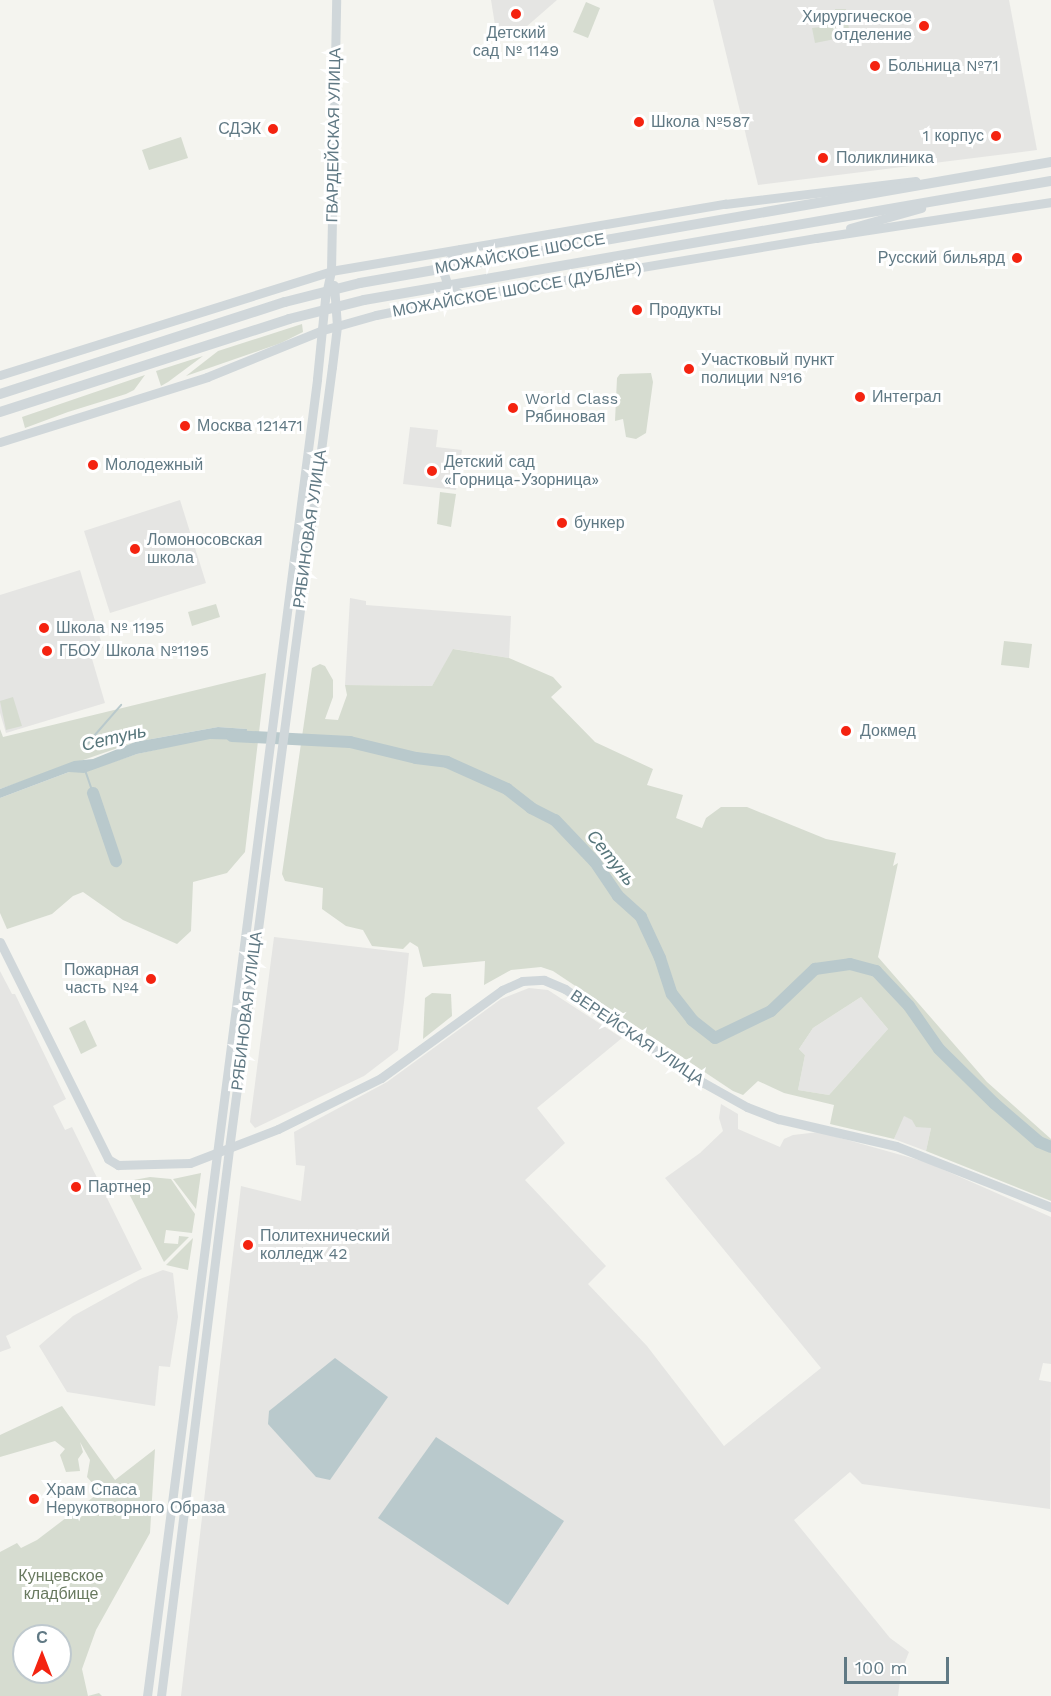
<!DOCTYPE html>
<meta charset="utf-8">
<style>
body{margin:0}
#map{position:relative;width:1051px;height:1696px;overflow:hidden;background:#f4f4ef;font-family:"Work Sans",sans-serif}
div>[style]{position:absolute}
.built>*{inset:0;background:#e5e5e3}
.green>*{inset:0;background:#d6dcd0}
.water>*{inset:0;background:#b9c9cc}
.stream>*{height:2px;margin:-1px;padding:0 1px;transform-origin:1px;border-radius:1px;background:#b9c9cc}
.river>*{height:12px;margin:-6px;padding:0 6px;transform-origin:6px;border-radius:6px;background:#b9c9cc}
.secondary>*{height:9px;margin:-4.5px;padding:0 4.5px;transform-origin:4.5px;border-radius:4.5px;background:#d0d7da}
.primary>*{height:10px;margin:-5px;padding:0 5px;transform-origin:5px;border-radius:5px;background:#d0d7da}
.dots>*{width:16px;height:16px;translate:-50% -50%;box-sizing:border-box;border:3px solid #fff;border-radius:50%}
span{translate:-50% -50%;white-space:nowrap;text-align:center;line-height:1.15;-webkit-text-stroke:6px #fff;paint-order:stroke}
.poi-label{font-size:16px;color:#607984}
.right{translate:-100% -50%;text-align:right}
.left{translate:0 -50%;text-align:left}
.street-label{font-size:16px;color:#607984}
.park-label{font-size:16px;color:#697a60}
.water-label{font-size:18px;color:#57767b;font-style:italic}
.north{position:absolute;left:12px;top:1624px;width:60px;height:60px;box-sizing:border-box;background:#fff;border:2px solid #bfc9ce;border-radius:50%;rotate:0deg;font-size:16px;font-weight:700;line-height:24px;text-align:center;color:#607984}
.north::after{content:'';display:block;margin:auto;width:21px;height:27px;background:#f42310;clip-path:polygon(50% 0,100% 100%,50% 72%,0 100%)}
.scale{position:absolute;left:844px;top:1657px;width:105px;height:27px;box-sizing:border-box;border:3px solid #607984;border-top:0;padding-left:8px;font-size:18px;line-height:21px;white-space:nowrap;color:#607984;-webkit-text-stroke:4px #fff;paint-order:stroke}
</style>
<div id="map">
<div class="built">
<i style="clip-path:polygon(491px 0,557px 0,526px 27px,510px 31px,495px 25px)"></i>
<i style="clip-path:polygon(713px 0,1009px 0,1037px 150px,758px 185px)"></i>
<i style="clip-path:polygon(410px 427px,438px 430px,436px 447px,462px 450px,456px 490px,403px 484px)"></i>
<i style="clip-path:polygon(180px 500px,206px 583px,110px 613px,84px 531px)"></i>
<i style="clip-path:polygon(80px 570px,103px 648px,90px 652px,105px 703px,6px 733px,0 713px,0 595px)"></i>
<i style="clip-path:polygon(350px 598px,366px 601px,366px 605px,511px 616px,509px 658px,454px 649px,432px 686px,345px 685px)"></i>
<i style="clip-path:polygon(274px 937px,409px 953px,404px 1002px,398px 1050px,364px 1076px,255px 1128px,250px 1122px)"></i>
<i style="clip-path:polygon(0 971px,12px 994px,15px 994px,66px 1099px,53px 1106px,65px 1130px,72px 1127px,142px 1269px,6px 1336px,11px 1348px,0 1352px)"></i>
<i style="clip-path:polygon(529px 988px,548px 990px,622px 1038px,537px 1108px,565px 1143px,525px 1180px,606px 1266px,588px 1284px,647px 1346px,724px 1446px,821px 1368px,665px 1178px,700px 1153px,723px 1131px,719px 1118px,721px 1104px,738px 1114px,738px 1129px,780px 1147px,784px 1139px,793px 1135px,819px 1132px,926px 1162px,1051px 1217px,1051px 1364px,1043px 1363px,1039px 1380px,1051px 1382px,1050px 1509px,862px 1484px,850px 1472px,794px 1520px,890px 1638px,909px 1652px,901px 1672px,898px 1696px,181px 1696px,241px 1186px,301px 1201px,305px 1166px,296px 1165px,294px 1132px,387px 1082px,501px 999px)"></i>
<i style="clip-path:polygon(861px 997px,888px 1029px,829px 1095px,798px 1090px,805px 1055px,799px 1049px,813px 1028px)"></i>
<i style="clip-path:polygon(903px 1115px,931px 1128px,926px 1151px,894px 1139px)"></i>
<i style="clip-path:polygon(163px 1270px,173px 1273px,178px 1317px,170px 1367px,159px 1366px,155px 1406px,67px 1392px,39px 1346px,73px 1316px,140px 1279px)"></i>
</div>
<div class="green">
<i style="clip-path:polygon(586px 2px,600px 8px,588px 38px,573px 32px)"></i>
<i style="clip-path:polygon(835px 9px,846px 9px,850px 36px,815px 43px,812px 28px,821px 27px,835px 13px)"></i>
<i style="clip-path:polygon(181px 137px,188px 158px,149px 170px,142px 150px)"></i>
<i style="clip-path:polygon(302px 324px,303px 332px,281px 343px,186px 376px,218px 351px)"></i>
<i style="clip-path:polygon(203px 356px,168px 382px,161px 386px,156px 371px)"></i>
<i style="clip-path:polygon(651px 373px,653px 382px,646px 433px,636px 439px,626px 437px,623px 419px,615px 421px,617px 378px,620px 374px)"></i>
<i style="clip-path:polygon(145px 375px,134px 390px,126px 394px,68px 412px,25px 428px,22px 417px)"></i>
<i style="clip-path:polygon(440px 492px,456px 494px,451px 527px,437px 524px)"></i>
<i style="clip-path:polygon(216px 604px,220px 617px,192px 626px,188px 612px)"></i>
<i style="clip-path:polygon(1004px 641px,1032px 644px,1029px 668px,1001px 665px)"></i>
<i style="clip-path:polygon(evenodd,453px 649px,509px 658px,553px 677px,562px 687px,551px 697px,595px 742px,653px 769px,647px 785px,683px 795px,676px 818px,702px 828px,706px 818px,721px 807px,747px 807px,826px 839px,896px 853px,893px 866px,898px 863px,878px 957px,987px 1082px,1051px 1139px,1051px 1201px,926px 1151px,931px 1128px,916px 1127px,912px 1120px,904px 1116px,894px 1139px,830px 1124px,834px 1105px,784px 1093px,758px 1081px,743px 1095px,733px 1091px,553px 971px,541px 967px,511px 970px,484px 985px,485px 961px,423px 967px,418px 947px,410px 942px,403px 949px,372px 946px,363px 930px,346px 926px,322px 909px,323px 888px,285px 881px,282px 874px,312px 668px,320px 664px,325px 666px,333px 680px,333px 697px,325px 719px,338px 720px,347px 695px,345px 685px,432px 686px,453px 649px,861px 997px,888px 1029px,829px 1095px,798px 1090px,805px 1055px,799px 1049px,813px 1028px,861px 997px)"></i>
<i style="clip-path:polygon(266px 673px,245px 852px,227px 873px,193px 882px,191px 931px,177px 944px,123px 920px,83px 892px,73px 896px,52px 914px,7px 929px,0 913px,0 798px,69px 772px,86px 771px,137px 754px,247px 729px,218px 727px,135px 742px,0 789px,0 729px,3px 737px)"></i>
<i style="clip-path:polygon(13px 697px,22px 726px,6px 730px,0 701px)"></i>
<i style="clip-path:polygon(432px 993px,451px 994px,452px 1016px,423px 1039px,425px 998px)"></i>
<i style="clip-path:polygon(85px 1020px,97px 1046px,81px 1054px,69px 1028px)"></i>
<i style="clip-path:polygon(201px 1173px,196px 1209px,173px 1179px)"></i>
<i style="clip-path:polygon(150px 1177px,171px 1179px,195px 1214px,192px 1233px,166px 1230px,164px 1243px,178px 1244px,179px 1236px,189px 1237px,164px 1262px,123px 1182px)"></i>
<i style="clip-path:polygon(193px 1238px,188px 1270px,166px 1265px)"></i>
<i style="clip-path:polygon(evenodd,62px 1406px,115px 1480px,155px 1449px,150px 1533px,96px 1630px,82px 1669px,88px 1696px,99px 1693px,102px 1696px,0 1696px,0 1552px,17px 1543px,21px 1548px,37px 1540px,100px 1492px,87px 1477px,90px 1460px,80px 1442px,83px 1452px,78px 1459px,80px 1471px,66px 1472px,60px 1455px,65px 1449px,55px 1441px,0 1457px,0 1435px,62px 1406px,24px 1636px,60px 1636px,60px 1672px,24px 1672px,24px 1636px)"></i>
</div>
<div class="water">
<i style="clip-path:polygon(218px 727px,247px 729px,246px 740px,210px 739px,137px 754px,84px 773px,69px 772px,0 798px,0 789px,74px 761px,93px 759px,135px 742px)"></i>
<i style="clip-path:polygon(335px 1358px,388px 1397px,330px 1480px,316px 1477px,268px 1424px,269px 1411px)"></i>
<i style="clip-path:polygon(436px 1437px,564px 1521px,508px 1605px,378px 1518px)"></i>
</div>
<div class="stream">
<i style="left:85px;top:751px;width:7px;rotate:-74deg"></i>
<i style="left:87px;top:744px;width:52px;rotate:-48.9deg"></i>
<i style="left:85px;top:770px;width:24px;rotate:71deg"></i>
</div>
<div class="river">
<i style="left:232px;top:736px;width:118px;rotate:2.9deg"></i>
<i style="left:350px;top:742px;width:68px;rotate:13.6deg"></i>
<i style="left:416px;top:758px;width:31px;rotate:7deg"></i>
<i style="left:447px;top:762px;width:66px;rotate:24.2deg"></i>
<i style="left:507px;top:789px;width:31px;rotate:38deg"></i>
<i style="left:531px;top:808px;width:27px;rotate:27deg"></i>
<i style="left:555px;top:820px;width:58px;rotate:46.4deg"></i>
<i style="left:595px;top:862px;width:41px;rotate:55.9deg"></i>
<i style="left:618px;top:896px;width:31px;rotate:42deg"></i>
<i style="left:641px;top:917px;width:45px;rotate:65.1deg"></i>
<i style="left:660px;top:958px;width:38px;rotate:72deg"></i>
<i style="left:672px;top:994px;width:33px;rotate:52deg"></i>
<i style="left:692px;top:1020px;width:29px;rotate:38deg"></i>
<i style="left:715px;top:1038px;width:62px;rotate:-25.7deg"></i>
<i style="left:771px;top:1011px;width:61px;rotate:-43.7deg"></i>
<i style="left:815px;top:969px;width:35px;rotate:-8deg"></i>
<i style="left:850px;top:964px;width:27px;rotate:15deg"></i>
<i style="left:876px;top:971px;width:48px;rotate:46.7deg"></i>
<i style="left:909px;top:1006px;width:52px;rotate:55.1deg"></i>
<i style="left:939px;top:1049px;width:78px;rotate:44.5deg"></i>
<i style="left:995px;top:1104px;width:58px;rotate:40.8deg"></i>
<i style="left:1039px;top:1142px;width:13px;rotate:23deg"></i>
<i style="left:93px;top:793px;width:72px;rotate:71.3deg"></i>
</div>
<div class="secondary">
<i style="left:850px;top:228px;width:74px;rotate:-15.7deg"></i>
<i style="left:460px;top:249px;width:21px;rotate:135deg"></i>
<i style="left:445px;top:264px;width:10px;rotate:96deg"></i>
<i style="left:444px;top:274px;width:13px;rotate:72deg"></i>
<i style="left:448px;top:286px;width:14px;rotate:34deg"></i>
<i style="left:460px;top:294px;width:8px;rotate:14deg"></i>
<i style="left:0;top:375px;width:347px;rotate:-17.4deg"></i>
<i style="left:331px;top:271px;width:400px;rotate:-9.7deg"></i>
<i style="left:725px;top:204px;width:192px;rotate:-6.9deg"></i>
<i style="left:0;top:442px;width:217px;rotate:-17.4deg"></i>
<i style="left:207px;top:377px;width:125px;rotate:-22.1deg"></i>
<i style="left:323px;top:330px;width:55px;rotate:-15.8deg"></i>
<i style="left:376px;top:315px;width:95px;rotate:-11.5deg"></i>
<i style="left:469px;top:296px;width:352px;rotate:-9.5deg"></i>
<i style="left:816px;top:238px;width:238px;rotate:-8.7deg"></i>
<i style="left:0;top:942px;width:242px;rotate:63.5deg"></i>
<i style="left:108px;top:1159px;width:12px;rotate:31deg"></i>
<i style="left:118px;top:1165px;width:72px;rotate:-1.6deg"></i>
<i style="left:190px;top:1163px;width:94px;rotate:-21.1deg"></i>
<i style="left:278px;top:1129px;width:115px;rotate:-26.3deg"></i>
<i style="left:381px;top:1078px;width:150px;rotate:-36deg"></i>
<i style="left:502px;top:990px;width:22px;rotate:-24deg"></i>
<i style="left:522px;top:981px;width:22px;rotate:-3deg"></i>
<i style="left:544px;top:980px;width:23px;rotate:23deg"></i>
<i style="left:565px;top:989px;width:168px;rotate:34.1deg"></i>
<i style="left:704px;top:1083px;width:49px;rotate:29.2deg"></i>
<i style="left:747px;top:1107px;width:34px;rotate:21deg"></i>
<i style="left:779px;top:1119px;width:120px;rotate:13deg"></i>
<i style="left:896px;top:1146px;width:167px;rotate:21.5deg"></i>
<i style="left:147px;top:1696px;width:1328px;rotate:-82.64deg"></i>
<i style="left:317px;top:379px;width:80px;rotate:-84.3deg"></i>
<i style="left:325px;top:299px;width:29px;rotate:-78deg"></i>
<i style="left:331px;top:271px;width:271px;rotate:-88.9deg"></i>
<i style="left:161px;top:1696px;width:551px;rotate:-82.91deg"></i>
<i style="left:229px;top:1149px;width:789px;rotate:-82.5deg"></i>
<i style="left:332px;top:367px;width:41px;rotate:-83deg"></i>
<i style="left:337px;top:326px;width:41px;rotate:-94.2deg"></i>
</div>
<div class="primary">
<i style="left:0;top:394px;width:299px;rotate:-17.9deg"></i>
<i style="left:285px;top:302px;width:77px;rotate:-14.2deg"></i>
<i style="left:360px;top:283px;width:702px;rotate:-9.93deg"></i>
<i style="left:0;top:412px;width:304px;rotate:-17.8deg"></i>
<i style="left:289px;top:319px;width:77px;rotate:-14.2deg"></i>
<i style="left:364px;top:300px;width:697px;rotate:-9.83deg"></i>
</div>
<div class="dots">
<i style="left:516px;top:14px;background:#f42310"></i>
<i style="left:924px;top:26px;background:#f42310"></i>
<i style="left:875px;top:66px;background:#f42310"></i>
<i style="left:639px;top:122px;background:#f42310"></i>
<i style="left:273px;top:129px;background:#f42310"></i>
<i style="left:996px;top:136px;background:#f42310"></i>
<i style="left:823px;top:158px;background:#f42310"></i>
<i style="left:1017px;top:258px;background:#f42310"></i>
<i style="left:637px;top:310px;background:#f42310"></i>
<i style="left:689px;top:369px;background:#f42310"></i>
<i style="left:860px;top:397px;background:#f42310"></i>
<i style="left:513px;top:408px;background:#f42310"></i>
<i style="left:185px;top:426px;background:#f42310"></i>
<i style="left:93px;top:465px;background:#f42310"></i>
<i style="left:432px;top:471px;background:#f42310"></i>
<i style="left:562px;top:523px;background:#f42310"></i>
<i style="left:135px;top:549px;background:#f42310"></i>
<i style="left:44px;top:628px;background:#f42310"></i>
<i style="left:47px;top:651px;background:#f42310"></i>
<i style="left:846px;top:731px;background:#f42310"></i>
<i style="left:151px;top:979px;background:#f42310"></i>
<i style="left:76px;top:1187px;background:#f42310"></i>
<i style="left:248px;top:1245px;background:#f42310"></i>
<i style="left:34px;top:1499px;background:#f42310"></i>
</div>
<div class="poi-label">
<span class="right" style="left:912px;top:26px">Хирургическое<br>отделение</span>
<span style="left:516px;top:42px">Детский<br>сад № 1149</span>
<span class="left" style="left:888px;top:66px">Больница №71</span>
<span class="left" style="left:651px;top:122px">Школа №587</span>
<span class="right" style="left:261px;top:129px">СДЭК</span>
<span class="right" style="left:984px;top:136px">1 корпус</span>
<span class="left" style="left:836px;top:158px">Поликлиника</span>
<span class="right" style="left:1005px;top:258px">Русский бильярд</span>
<span class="left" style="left:649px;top:310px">Продукты</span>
<span class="left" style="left:701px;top:369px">Участковый пункт<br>полиции №16</span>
<span class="left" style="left:872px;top:397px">Интеграл</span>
<span class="left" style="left:525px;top:408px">World Class<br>Рябиновая</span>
<span class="left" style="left:197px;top:426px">Москва 121471</span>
<span class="left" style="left:444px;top:471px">Детский сад<br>«Горница-Узорница»</span>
<span class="left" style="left:105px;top:465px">Молодежный</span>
<span class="left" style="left:574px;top:523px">бункер</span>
<span class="left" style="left:147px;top:549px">Ломоносовская<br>школа</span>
<span class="left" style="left:56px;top:628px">Школа № 1195</span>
<span class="left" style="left:59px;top:651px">ГБОУ Школа №1195</span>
<span class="left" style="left:860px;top:731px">Докмед</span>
<span class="right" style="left:139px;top:979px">Пожарная<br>часть №4</span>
<span class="left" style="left:88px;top:1187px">Партнер</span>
<span class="left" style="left:260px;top:1245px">Политехнический<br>колледж 42</span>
<span class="left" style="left:46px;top:1499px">Храм Спаса<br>Нерукотворного Образа</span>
</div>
<div class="street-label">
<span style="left:334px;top:135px;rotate:-89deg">ГВАРДЕЙСКАЯ УЛИЦА</span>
<span style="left:520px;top:254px;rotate:-10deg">МОЖАЙСКОЕ ШОССЕ</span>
<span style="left:517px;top:290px;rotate:-10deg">МОЖАЙСКОЕ ШОССЕ (ДУБЛЁР)</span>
<span style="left:310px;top:529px;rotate:-82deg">РЯБИНОВАЯ УЛИЦА</span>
<span style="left:247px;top:1011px;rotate:-83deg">РЯБИНОВАЯ УЛИЦА</span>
<span style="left:637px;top:1038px;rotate:34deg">ВЕРЕЙСКАЯ УЛИЦА</span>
</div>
<div class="park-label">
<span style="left:61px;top:1585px">Кунцевское<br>кладбище</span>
</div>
<div class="water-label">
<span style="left:114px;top:738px;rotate:-13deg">Сетунь</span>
<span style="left:611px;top:858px;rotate:51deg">Сетунь</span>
</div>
<div class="north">С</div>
<div class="scale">100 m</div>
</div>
